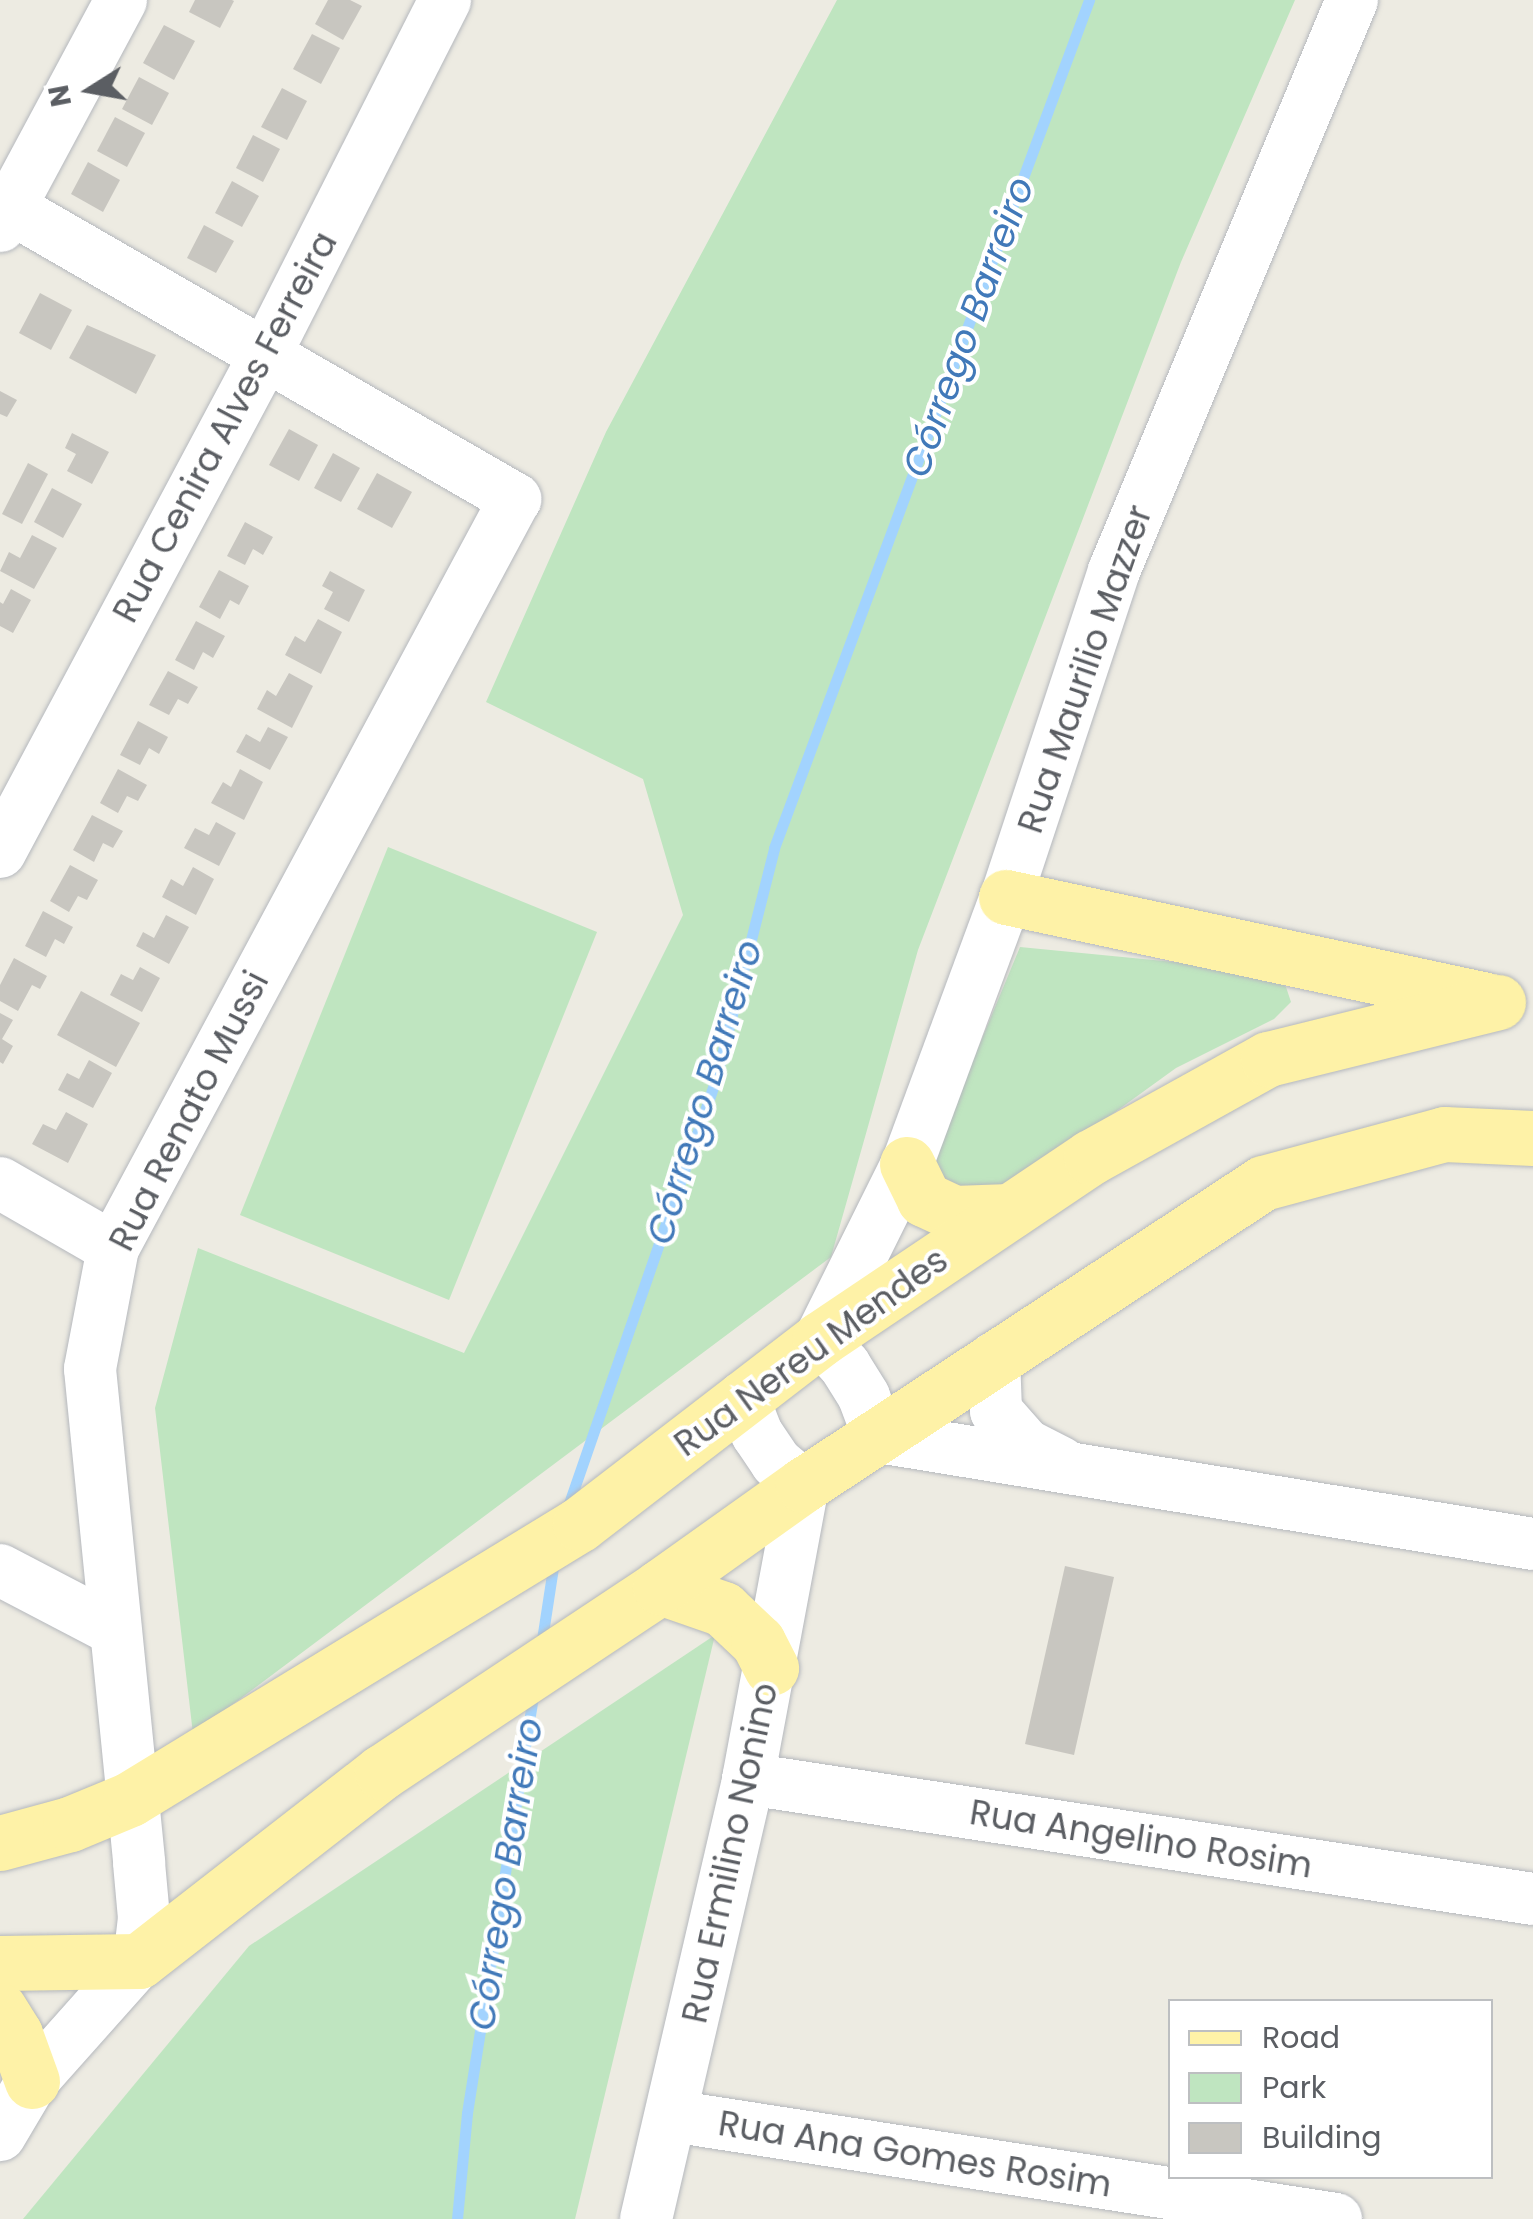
<!DOCTYPE html>
<meta charset="utf-8">
<style>
body{margin:0}
#map{position:relative;width:1533px;height:2219px;overflow:hidden;background:#edebe2;font-family:Poppins,sans-serif}
div>[style]{position:absolute}
.green>*{inset:0;background:#bfe5c0}
.stream>*{height:11px;margin:-5.5px;padding:0 5.5px;transform-origin:5.5px;border-radius:5.5px;background:#a2d3fe}
.building>*{inset:0;background:#c8c6c0}
.roads{filter:drop-shadow(0 0 2px #b5b8bd) drop-shadow(0 0 2px #b5b8bd)}
.minor>*{height:52px;margin:-26px;padding:0 26px;transform-origin:26px;border-radius:26px;background:#fff}
.major>*{height:55px;margin:-27.5px;padding:0 27.5px;transform-origin:27.5px;border-radius:27.5px;background:#fef2a7}
span{translate:-50% -50%;white-space:nowrap;text-align:center;line-height:1.15;-webkit-text-stroke:8px #fff;paint-order:stroke}
.street-label{font-size:35px;color:#5b5e63}
.water-label{font-size:38px;color:#4179b9;font-style:italic}
.legend{position:absolute;left:1168px;top:1999px;width:325px;height:180px;box-sizing:border-box;background:#fff;border:2px solid #bdbfc1;margin:0;padding:12px 18px;list-style:none;font-size:30px;color:#5b5e63}
.legend li{display:flex;align-items:center;gap:20px;height:50px}
.legend b{width:50px;border:2px solid #bdbfc1}
.north{position:absolute;left:40px;top:40px;width:100px;height:100px;-webkit-text-stroke:8px #fff;paint-order:stroke;rotate:259deg;font-size:28px;font-weight:700;line-height:40px;text-align:center;color:#5b5e63}
.north::after{content:'';display:block;margin:auto;width:35px;height:45px;background:#5b5e63;clip-path:polygon(50% 0,100% 100%,50% 72%,0 100%)}
</style>
<div id="map">
<div class="green">
<i style="clip-path:polygon(837px 0,1295px 0,1181px 262px,918px 950px,831px 1257px,193px 1734px,155px 1408px,198px 1248px,464px 1353px,683px 915px,643px 779px,486px 702px,606px 432px)"></i>
<i style="clip-path:polygon(388px 847px,597px 932px,449px 1300px,240px 1215px)"></i>
<i style="clip-path:polygon(1020px 947px,1266px 971px,1286px 987px,1291px 1002px,1274px 1019px,1176px 1068px,1017px 1183px,981px 1202px,925px 1176px)"></i>
<i style="clip-path:polygon(715px 1635px,575px 2219px,23px 2219px,249px 1946px)"></i>
</div>
<div class="stream">
<i style="left:567px;top:1509px;width:452px;rotate:-70.9deg"></i>
<i style="left:715px;top:1082px;width:241px;rotate:-75.8deg"></i>
<i style="left:774px;top:848px;width:905px;rotate:-69.62deg"></i>
<i style="left:541px;top:1646px;width:86px;rotate:-81.3deg"></i>
<i style="left:457px;top:2219px;width:106px;rotate:-84.6deg"></i>
<i style="left:467px;top:2113px;width:424px;rotate:-81deg"></i>
</div>
<div class="building">
<i style="clip-path:polygon(195px 0,232px 0,234px 1px,220px 28px,189px 12px)"></i>
<i style="clip-path:polygon(328px 0,350px 0,362px 6px,343px 40px,315px 24px)"></i>
<i style="clip-path:polygon(164px 25px,195px 41px,174px 80px,143px 63px)"></i>
<i style="clip-path:polygon(312px 34px,340px 48px,321px 84px,293px 69px)"></i>
<i style="clip-path:polygon(139px 77px,169px 93px,152px 125px,122px 109px)"></i>
<i style="clip-path:polygon(282px 88px,307px 101px,287px 140px,261px 127px)"></i>
<i style="clip-path:polygon(115px 117px,145px 133px,127px 167px,97px 151px)"></i>
<i style="clip-path:polygon(253px 135px,280px 149px,263px 182px,236px 168px)"></i>
<i style="clip-path:polygon(88px 162px,120px 180px,103px 212px,71px 194px)"></i>
<i style="clip-path:polygon(232px 181px,259px 196px,242px 227px,215px 213px)"></i>
<i style="clip-path:polygon(204px 225px,234px 241px,216px 273px,187px 258px)"></i>
<i style="clip-path:polygon(40px 293px,72px 310px,51px 350px,19px 333px)"></i>
<i style="clip-path:polygon(87px 325px,156px 355px,136px 394px,69px 358px)"></i>
<i style="clip-path:polygon(0 391px,17px 400px,7px 417px,0 414px)"></i>
<i style="clip-path:polygon(289px 429px,318px 445px,299px 481px,269px 465px)"></i>
<i style="clip-path:polygon(72px 433px,109px 452px,92px 484px,67px 471px,76px 454px,65px 448px)"></i>
<i style="clip-path:polygon(333px 453px,360px 468px,341px 502px,314px 488px)"></i>
<i style="clip-path:polygon(28px 463px,48px 474px,22px 524px,2px 514px)"></i>
<i style="clip-path:polygon(377px 473px,412px 492px,392px 528px,357px 509px)"></i>
<i style="clip-path:polygon(52px 488px,82px 504px,63px 538px,34px 522px)"></i>
<i style="clip-path:polygon(245px 522px,273px 537px,263px 555px,253px 549px,245px 565px,227px 556px)"></i>
<i style="clip-path:polygon(32px 535px,57px 548px,34px 589px,0 571px,9px 552px,20px 558px)"></i>
<i style="clip-path:polygon(219px 570px,249px 586px,239px 605px,230px 600px,220px 619px,199px 607px)"></i>
<i style="clip-path:polygon(330px 571px,365px 590px,349px 622px,324px 609px,333px 592px,322px 586px)"></i>
<i style="clip-path:polygon(11px 589px,31px 600px,13px 633px,0 626px,0 602px,3px 604px)"></i>
<i style="clip-path:polygon(318px 619px,342px 632px,321px 674px,285px 655px,295px 636px,305px 642px)"></i>
<i style="clip-path:polygon(196px 621px,225px 636px,213px 658px,203px 652px,194px 670px,175px 660px)"></i>
<i style="clip-path:polygon(168px 671px,198px 687px,188px 704px,178px 699px,169px 715px,149px 705px)"></i>
<i style="clip-path:polygon(289px 673px,313px 686px,292px 728px,257px 709px,267px 690px,276px 696px)"></i>
<i style="clip-path:polygon(138px 721px,168px 737px,159px 754px,149px 748px,140px 765px,120px 755px)"></i>
<i style="clip-path:polygon(268px 727px,288px 737px,270px 770px,236px 752px,246px 734px,260px 742px)"></i>
<i style="clip-path:polygon(118px 769px,147px 785px,138px 801px,127px 796px,118px 813px,100px 803px)"></i>
<i style="clip-path:polygon(240px 769px,263px 782px,244px 820px,211px 803px,223px 782px,231px 787px)"></i>
<i style="clip-path:polygon(92px 815px,123px 831px,113px 848px,103px 843px,94px 862px,73px 850px)"></i>
<i style="clip-path:polygon(216px 822px,236px 833px,219px 866px,184px 848px,195px 828px,209px 835px)"></i>
<i style="clip-path:polygon(70px 865px,98px 880px,87px 900px,78px 896px,69px 912px,50px 901px)"></i>
<i style="clip-path:polygon(193px 867px,214px 879px,196px 915px,162px 897px,171px 879px,183px 886px)"></i>
<i style="clip-path:polygon(43px 911px,73px 927px,64px 944px,55px 939px,46px 957px,25px 946px)"></i>
<i style="clip-path:polygon(166px 915px,189px 927px,169px 964px,136px 946px,143px 932px,154px 938px)"></i>
<i style="clip-path:polygon(14px 958px,47px 976px,40px 989px,32px 985px,18px 1011px,0 1001px,0 985px)"></i>
<i style="clip-path:polygon(140px 967px,160px 978px,142px 1012px,110px 995px,121px 974px,133px 980px)"></i>
<i style="clip-path:polygon(81px 991px,140px 1023px,116px 1067px,57px 1035px)"></i>
<i style="clip-path:polygon(0 1013px,13px 1020px,2px 1039px,13px 1046px,3px 1064px,0 1062px)"></i>
<i style="clip-path:polygon(89px 1060px,112px 1073px,93px 1108px,58px 1090px,67px 1073px,79px 1079px)"></i>
<i style="clip-path:polygon(66px 1112px,88px 1124px,68px 1163px,32px 1144px,43px 1124px,56px 1130px)"></i>
<i style="clip-path:polygon(1065px 1566px,1114px 1577px,1074px 1755px,1025px 1744px)"></i>
</div>
<div class="roads">
<div class="minor">
<i style="left:1352px;top:0;width:619px;rotate:112.63deg"></i>
<i style="left:1114px;top:571px;width:343px;rotate:108.3deg"></i>
<i style="left:1006px;top:897px;width:285px;rotate:110.3deg"></i>
<i style="left:907px;top:1164px;width:195px;rotate:116.4deg"></i>
<i style="left:820px;top:1339px;width:37px;rotate:47deg"></i>
<i style="left:845px;top:1366px;width:36px;rotate:58deg"></i>
<i style="left:864px;top:1397px;width:43px;rotate:69.4deg"></i>
<i style="left:879px;top:1437px;width:663px;rotate:9.29deg"></i>
<i style="left:0;top:202px;width:595px;rotate:29.97deg"></i>
<i style="left:515px;top:499px;width:850px;rotate:118.22deg"></i>
<i style="left:113px;top:1248px;width:123px;rotate:100.8deg"></i>
<i style="left:90px;top:1369px;width:496px;rotate:84.3deg"></i>
<i style="left:139px;top:1863px;width:55px;rotate:84.8deg"></i>
<i style="left:144px;top:1918px;width:43px;rotate:96.6deg"></i>
<i style="left:139px;top:1961px;width:161px;rotate:131.7deg"></i>
<i style="left:32px;top:2081px;width:63px;rotate:120.7deg"></i>
<i style="left:0;top:226px;width:256px;rotate:-61.8deg"></i>
<i style="left:0;top:852px;width:563px;rotate:-61.93deg"></i>
<i style="left:265px;top:355px;width:398px;rotate:-63.1deg"></i>
<i style="left:0;top:1183px;width:130px;rotate:29.9deg"></i>
<i style="left:994px;top:1358px;width:53px;rotate:87.8deg"></i>
<i style="left:996px;top:1411px;width:45px;rotate:48.6deg"></i>
<i style="left:1026px;top:1445px;width:39px;rotate:27deg"></i>
<i style="left:0;top:1570px;width:130px;rotate:27.6deg"></i>
<i style="left:748px;top:1779px;width:794px;rotate:8.69deg"></i>
<i style="left:672px;top:2116px;width:672px;rotate:8.82deg"></i>
<i style="left:646px;top:2219px;width:452px;rotate:-76.9deg"></i>
<i style="left:748px;top:1779px;width:299px;rotate:-79.4deg"></i>
<i style="left:803px;top:1485px;width:35px;rotate:-140deg"></i>
<i style="left:776px;top:1462px;width:34px;rotate:-124deg"></i>
<i style="left:757px;top:1434px;width:39px;rotate:-111deg"></i>
</div>
<div class="major">
<i style="left:1006px;top:897px;width:491px;rotate:12.1deg"></i>
<i style="left:907px;top:1164px;width:39px;rotate:64deg"></i>
<i style="left:924px;top:1199px;width:33px;rotate:25deg"></i>
<i style="left:954px;top:1213px;width:56px;rotate:-2deg"></i>
<i style="left:660px;top:1587px;width:67px;rotate:19.2deg"></i>
<i style="left:723px;top:1609px;width:48px;rotate:43.3deg"></i>
<i style="left:758px;top:1642px;width:29px;rotate:63deg"></i>
<i style="left:0;top:1843px;width:73px;rotate:-15.2deg"></i>
<i style="left:70px;top:1824px;width:65px;rotate:-22.6deg"></i>
<i style="left:130px;top:1799px;width:527px;rotate:-31.43deg"></i>
<i style="left:580px;top:1524px;width:303px;rotate:-37.6deg"></i>
<i style="left:820px;top:1339px;width:326px;rotate:-33.9deg"></i>
<i style="left:1091px;top:1157px;width:202px;rotate:-29deg"></i>
<i style="left:1268px;top:1059px;width:237px;rotate:-13.9deg"></i>
<i style="left:0;top:1963px;width:139px;rotate:-0.8deg"></i>
<i style="left:139px;top:1961px;width:308px;rotate:-37.9deg"></i>
<i style="left:382px;top:1772px;width:334px;rotate:-33.6deg"></i>
<i style="left:660px;top:1587px;width:176px;rotate:-35.5deg"></i>
<i style="left:803px;top:1485px;width:550px;rotate:-33.29deg"></i>
<i style="left:1263px;top:1183px;width:188px;rotate:-15.1deg"></i>
<i style="left:1444px;top:1134px;width:89px;rotate:2.6deg"></i>
<i style="left:0;top:2010px;width:28px;rotate:58deg"></i>
<i style="left:15px;top:2034px;width:50px;rotate:70.1deg"></i>
</div>
</div>
<div class="street-label">
<span style="left:225px;top:427px;rotate:-62deg">Rua Cenira Alves Ferreira</span>
<span style="left:1085px;top:669px;rotate:-71deg">Rua Maurilio Mazzer</span>
<span style="left:189px;top:1111px;rotate:-63deg">Rua Renato Mussi</span>
<span style="left:811px;top:1352px;rotate:-36deg">Rua Nereu Mendes</span>
<span style="left:1141px;top:1839px;rotate:9deg">Rua Angelino Rosim</span>
<span style="left:730px;top:1853px;rotate:-78deg">Rua Ermilino Nonino</span>
<span style="left:915px;top:2154px;rotate:9deg">Rua Ana Gomes Rosim</span>
</div>
<div class="water-label">
<span style="left:968px;top:327px;rotate:-70deg">Córrego Barreiro</span>
<span style="left:704px;top:1092px;rotate:-73deg">Córrego Barreiro</span>
<span style="left:505px;top:1874px;rotate:-81deg">Córrego Barreiro</span>
</div>
<ul class="legend">
<li><b style="height:12px;background:#fef2a7"></b>Road</li>
<li><b style="height:28px;background:#bfe5c0"></b>Park</li>
<li><b style="height:28px;background:#c8c6c0"></b>Building</li>
</ul>
<div class="north">N</div>
</div>
